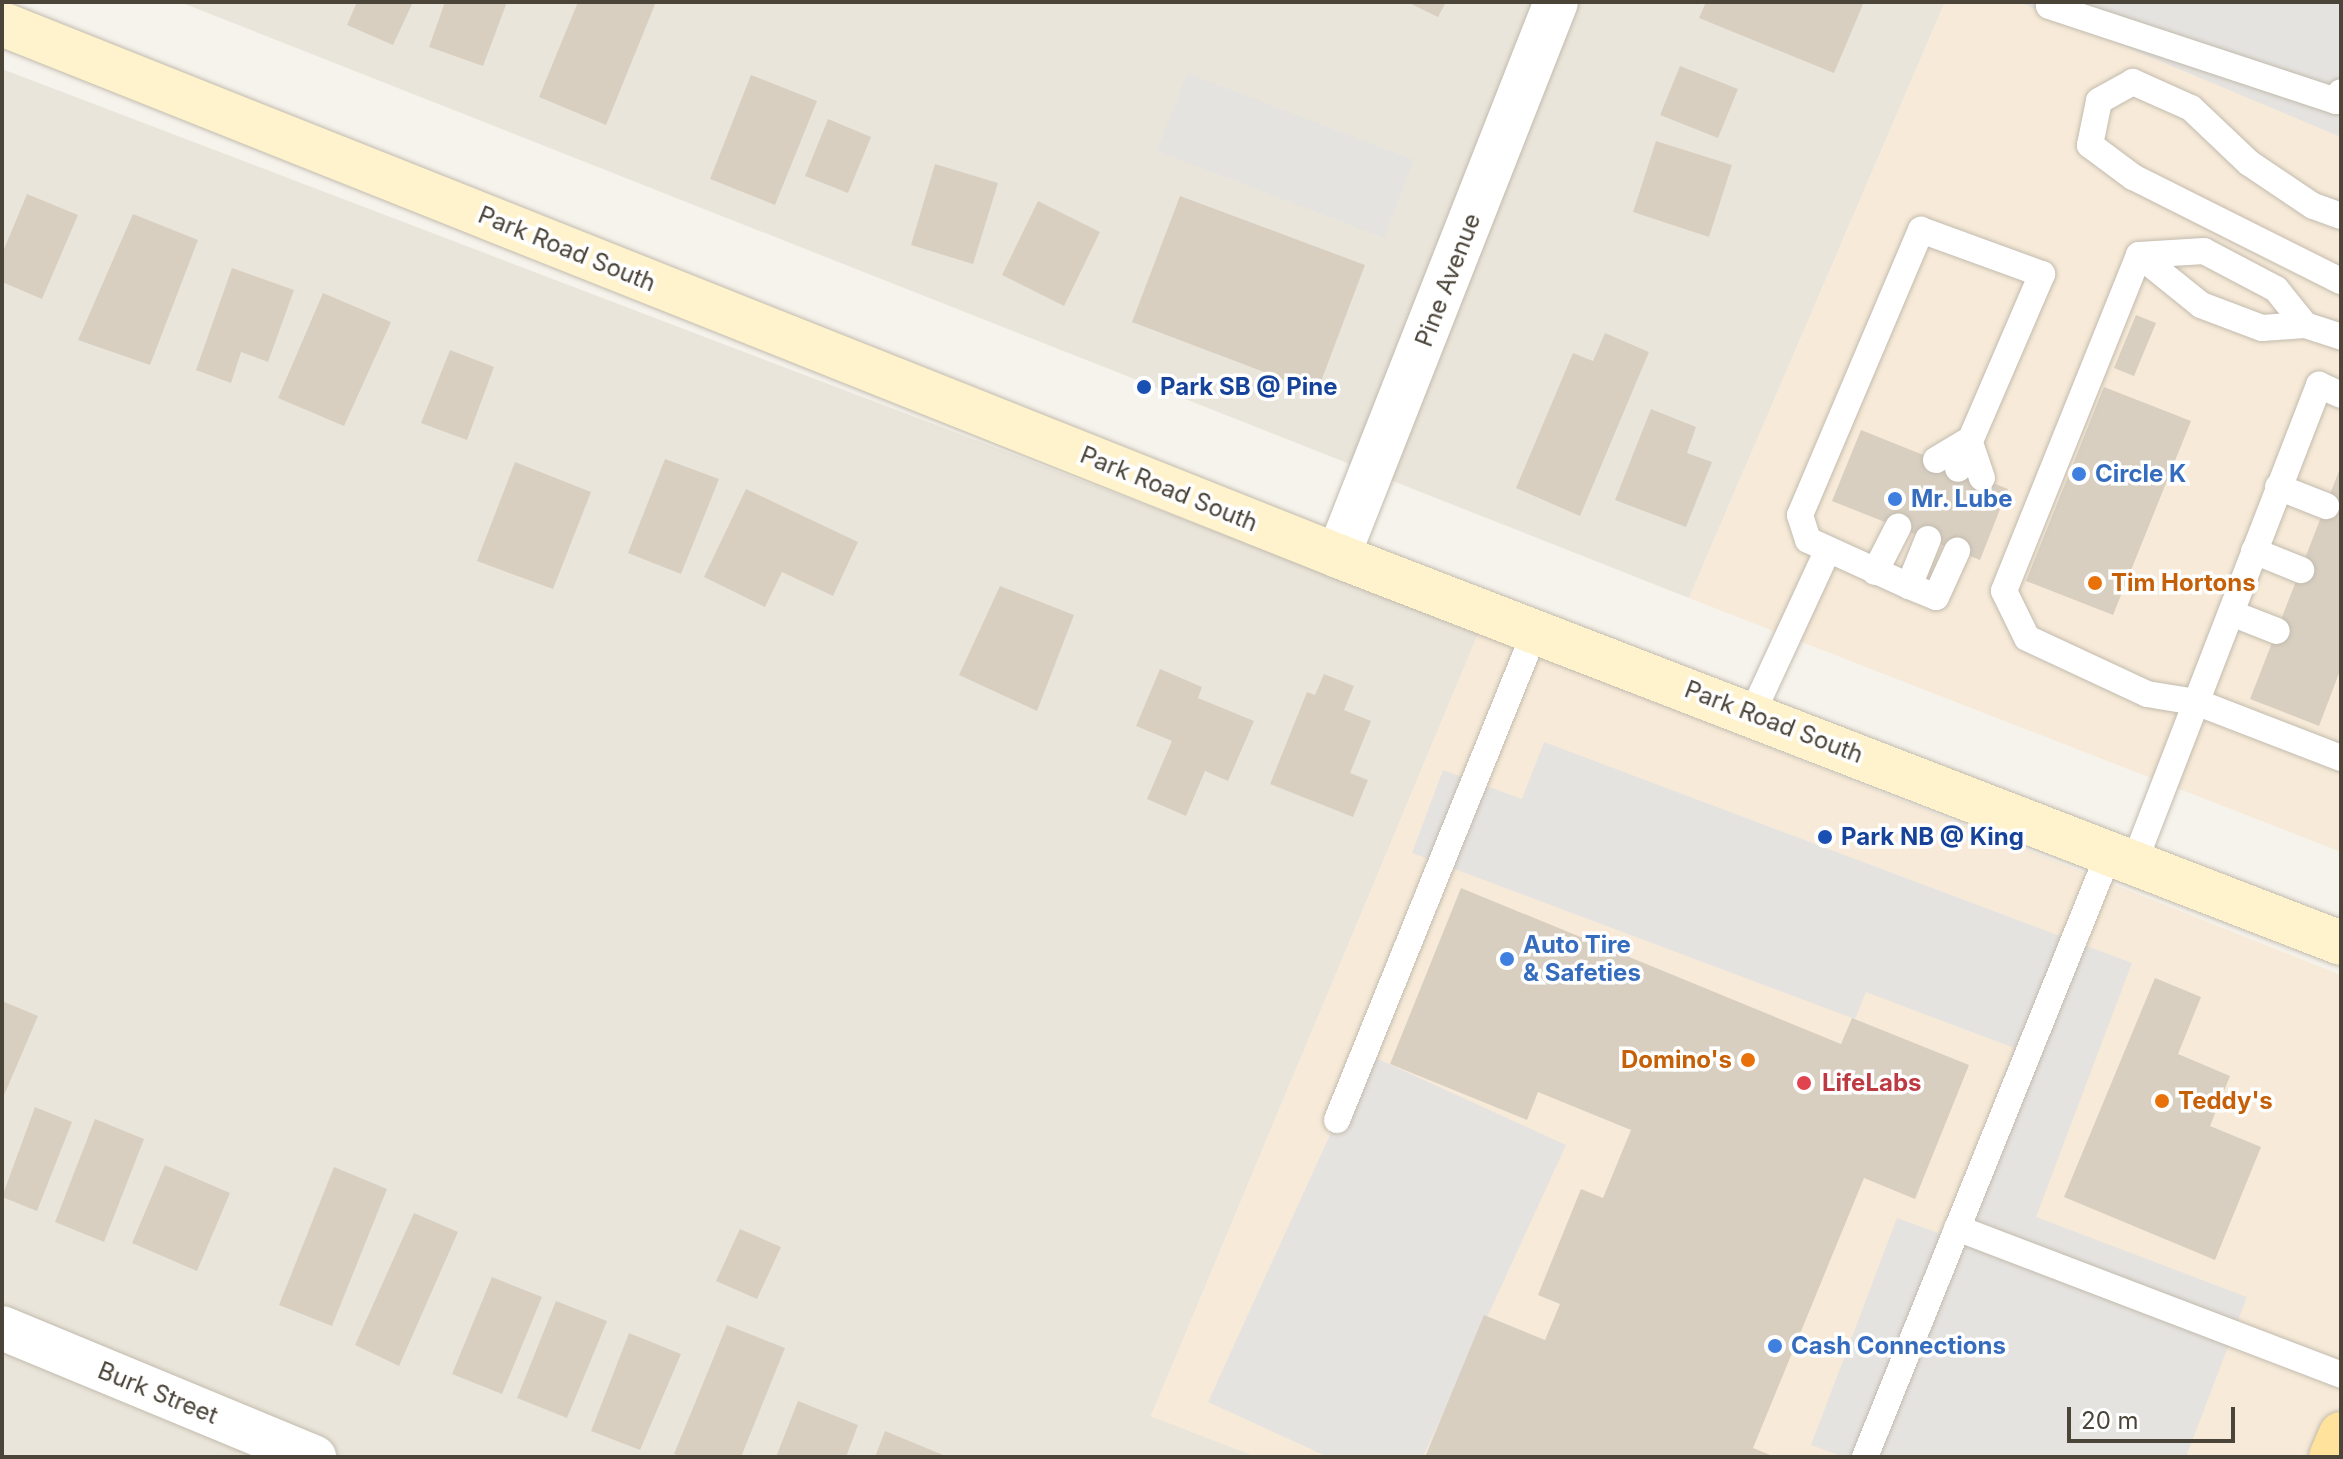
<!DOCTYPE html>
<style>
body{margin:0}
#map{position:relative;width:2343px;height:1459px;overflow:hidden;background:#f6f3ec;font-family:Inter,sans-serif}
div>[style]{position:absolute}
.residential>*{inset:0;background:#eae5da}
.commercial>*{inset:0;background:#f7ead8}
.parking>*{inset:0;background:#e5e3e0}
.building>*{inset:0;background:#d8cfc1}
.roads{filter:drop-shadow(0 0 2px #c2bbae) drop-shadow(0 0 2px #c2bbae)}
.lane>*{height:26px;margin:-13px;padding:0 13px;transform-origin:13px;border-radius:13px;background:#fff}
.street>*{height:44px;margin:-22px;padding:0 22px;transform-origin:22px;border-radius:22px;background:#fff}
.secondary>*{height:44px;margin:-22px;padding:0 22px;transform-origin:22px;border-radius:22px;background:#fff3cd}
.primary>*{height:44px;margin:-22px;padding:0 22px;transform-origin:22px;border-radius:22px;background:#ffe39c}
.dots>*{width:22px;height:22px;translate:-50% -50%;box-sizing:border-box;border:4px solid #fff;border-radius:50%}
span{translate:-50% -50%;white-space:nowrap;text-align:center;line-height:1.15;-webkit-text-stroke:7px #fff;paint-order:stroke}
.street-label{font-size:24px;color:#4b4439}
.transit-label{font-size:24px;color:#164399;font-weight:700}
.left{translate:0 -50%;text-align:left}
.shop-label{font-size:24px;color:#366cbe;font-weight:700}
.food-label{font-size:24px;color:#c56008;font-weight:700}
.right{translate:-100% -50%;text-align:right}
.health-label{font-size:24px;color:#be3a42;font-weight:700}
.frame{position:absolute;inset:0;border:4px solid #4b4439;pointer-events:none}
.scale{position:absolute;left:2067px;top:1407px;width:168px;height:36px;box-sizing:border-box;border:4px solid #4b4439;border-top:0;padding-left:10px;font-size:24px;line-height:28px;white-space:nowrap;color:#4b4439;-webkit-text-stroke:6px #fff;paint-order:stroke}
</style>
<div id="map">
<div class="residential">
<i style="clip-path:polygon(180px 2px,1945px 2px,1689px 598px)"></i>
<i style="clip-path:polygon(2px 69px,1479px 632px,1151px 1416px,1257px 1457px,2px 1457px)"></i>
</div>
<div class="commercial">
<i style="clip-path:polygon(1945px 2px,2341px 2px,2341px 852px,1689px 598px)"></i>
<i style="clip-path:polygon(1479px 632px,2341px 975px,2341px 1457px,1257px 1457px,1151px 1416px)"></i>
</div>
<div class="parking">
<i style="clip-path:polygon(2019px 2px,2341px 2px,2341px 137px)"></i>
<i style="clip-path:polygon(1187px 73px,1414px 160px,1384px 238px,1157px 151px)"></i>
<i style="clip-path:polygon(1544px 742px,2132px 963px,2036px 1217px,2247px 1297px,2186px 1457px,1844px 1457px,1811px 1445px,1897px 1218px,1944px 1235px,2014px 1048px,1866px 992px,1855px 1019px,1412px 853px,1443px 770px,1522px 799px)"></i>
<i style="clip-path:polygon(1367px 1054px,1566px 1145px,1423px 1457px,1328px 1457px,1208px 1402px)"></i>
</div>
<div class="building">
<i style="clip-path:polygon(357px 2px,413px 2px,393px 45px,347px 25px)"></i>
<i style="clip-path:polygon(445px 2px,507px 2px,483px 66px,429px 47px)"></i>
<i style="clip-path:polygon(578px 2px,656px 2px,606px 125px,539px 97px)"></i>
<i style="clip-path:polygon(1407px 2px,1446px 2px,1438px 17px)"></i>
<i style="clip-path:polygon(1706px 2px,1864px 2px,1834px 73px,1699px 18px)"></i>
<i style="clip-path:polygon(1680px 66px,1738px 89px,1718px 138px,1660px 115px)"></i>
<i style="clip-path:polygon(751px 75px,817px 101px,775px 205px,710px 179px)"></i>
<i style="clip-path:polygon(828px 119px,871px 137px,848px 193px,805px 176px)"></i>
<i style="clip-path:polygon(1656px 141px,1732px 165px,1709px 237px,1633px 212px)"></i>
<i style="clip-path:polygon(935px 164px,998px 183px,973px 264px,911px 245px)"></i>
<i style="clip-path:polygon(27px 194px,78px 215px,42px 299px,2px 282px,2px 254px)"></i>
<i style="clip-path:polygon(1180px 196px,1365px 265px,1317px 392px,1132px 322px)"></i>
<i style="clip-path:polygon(1038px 201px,1100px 232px,1064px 306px,1002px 275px)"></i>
<i style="clip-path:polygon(133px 214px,198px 240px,150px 365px,78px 340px)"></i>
<i style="clip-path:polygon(232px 268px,294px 290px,268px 362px,241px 352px,231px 383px,196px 370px)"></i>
<i style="clip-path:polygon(323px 293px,391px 322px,344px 426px,278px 398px)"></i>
<i style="clip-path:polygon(2136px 315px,2156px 323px,2134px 376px,2114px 368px)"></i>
<i style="clip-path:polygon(1605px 333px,1649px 352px,1580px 516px,1516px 488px,1573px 353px,1593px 361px)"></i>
<i style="clip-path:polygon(450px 350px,494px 367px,467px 440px,421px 423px)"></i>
<i style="clip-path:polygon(2104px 387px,2191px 421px,2113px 615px,2026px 581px)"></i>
<i style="clip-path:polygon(1651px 409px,1696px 427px,1687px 453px,1712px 462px,1686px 527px,1615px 500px)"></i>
<i style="clip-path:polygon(1861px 430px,2008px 489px,1980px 560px,1832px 501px)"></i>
<i style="clip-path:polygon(665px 459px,719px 479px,681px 574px,628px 553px)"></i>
<i style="clip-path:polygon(515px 462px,591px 492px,553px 589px,477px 561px)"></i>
<i style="clip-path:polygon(2341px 466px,2341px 668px,2319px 726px,2250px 699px)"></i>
<i style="clip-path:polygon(746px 489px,858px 542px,833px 596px,782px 572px,765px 607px,704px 577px)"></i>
<i style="clip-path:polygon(1000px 586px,1074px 615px,1037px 711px,959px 675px)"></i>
<i style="clip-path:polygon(1160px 669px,1202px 687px,1198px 698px,1254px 721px,1228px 781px,1205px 771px,1186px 816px,1147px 799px,1172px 741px,1136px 726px)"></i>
<i style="clip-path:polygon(1324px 674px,1354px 686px,1344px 710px,1371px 721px,1350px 773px,1368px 780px,1353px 817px,1270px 784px,1307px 692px,1315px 695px)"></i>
<i style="clip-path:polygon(1461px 888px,1841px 1044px,1852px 1018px,1969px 1065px,1915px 1199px,1864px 1178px,1753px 1448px,1775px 1457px,1425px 1457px,1484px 1315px,1545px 1340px,1560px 1304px,1538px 1295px,1581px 1189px,1603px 1198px,1631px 1130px,1538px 1092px,1527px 1120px,1390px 1064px)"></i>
<i style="clip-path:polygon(2155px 978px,2201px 997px,2178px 1054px,2230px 1076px,2210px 1126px,2261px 1147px,2215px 1260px,2064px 1197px)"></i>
<i style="clip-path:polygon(2px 1001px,38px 1016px,2px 1100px)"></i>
<i style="clip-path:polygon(35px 1107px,72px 1122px,37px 1211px,2px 1197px)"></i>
<i style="clip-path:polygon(95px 1119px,144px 1139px,104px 1242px,55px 1222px)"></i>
<i style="clip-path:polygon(165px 1165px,230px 1193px,197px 1271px,132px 1243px)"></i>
<i style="clip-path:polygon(334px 1167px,387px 1189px,332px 1326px,279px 1305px)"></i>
<i style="clip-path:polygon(414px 1213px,458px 1232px,399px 1366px,355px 1345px)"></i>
<i style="clip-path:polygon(740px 1229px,781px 1247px,757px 1299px,716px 1281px)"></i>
<i style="clip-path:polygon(492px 1277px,542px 1297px,502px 1394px,452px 1374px)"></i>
<i style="clip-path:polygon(556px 1301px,607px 1321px,567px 1418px,517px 1398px)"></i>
<i style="clip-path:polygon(727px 1325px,785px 1348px,741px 1457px,682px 1457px,674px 1454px)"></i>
<i style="clip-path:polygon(629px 1333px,681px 1354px,640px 1450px,591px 1431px)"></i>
<i style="clip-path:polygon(798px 1401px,858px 1425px,846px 1457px,776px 1457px)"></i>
<i style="clip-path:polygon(885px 1431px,948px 1457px,875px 1457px)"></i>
</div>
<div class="roads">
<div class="lane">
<i style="left:2051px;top:2px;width:4px;rotate:117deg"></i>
<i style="left:2049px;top:6px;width:302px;rotate:18.3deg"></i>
<i style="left:2336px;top:101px;width:10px;rotate:-61deg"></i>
<i style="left:2341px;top:216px;width:30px;rotate:-160deg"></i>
<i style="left:2313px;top:206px;width:77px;rotate:-146.1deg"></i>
<i style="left:2249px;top:163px;width:80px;rotate:-136.5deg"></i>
<i style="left:2191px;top:108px;width:64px;rotate:-155.9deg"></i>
<i style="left:2133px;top:82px;width:39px;rotate:151deg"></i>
<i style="left:2099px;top:101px;width:45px;rotate:101.6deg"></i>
<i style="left:2090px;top:145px;width:54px;rotate:36.7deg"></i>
<i style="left:2133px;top:177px;width:233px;rotate:26.6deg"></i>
<i style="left:2139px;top:255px;width:80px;rotate:38.9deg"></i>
<i style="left:2201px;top:305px;width:65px;rotate:20.7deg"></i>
<i style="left:2262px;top:328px;width:43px;rotate:-4deg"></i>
<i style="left:2305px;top:325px;width:38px;rotate:18deg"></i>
<i style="left:2305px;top:325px;width:46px;rotate:-128.9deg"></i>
<i style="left:2276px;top:289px;width:81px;rotate:-152.2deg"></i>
<i style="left:2204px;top:251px;width:65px;rotate:176.5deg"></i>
<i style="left:2139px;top:255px;width:362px;rotate:111.9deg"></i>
<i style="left:2004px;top:591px;width:52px;rotate:63.9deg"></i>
<i style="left:2027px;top:638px;width:132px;rotate:25deg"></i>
<i style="left:2147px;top:694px;width:50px;rotate:9.3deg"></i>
<i style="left:2196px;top:702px;width:155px;rotate:21.1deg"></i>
<i style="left:1936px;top:460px;width:39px;rotate:-31deg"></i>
<i style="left:1969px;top:440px;width:40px;rotate:71.1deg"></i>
<i style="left:2278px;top:487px;width:52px;rotate:21.6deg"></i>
<i style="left:1928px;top:539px;width:51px;rotate:112deg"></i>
<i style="left:1909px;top:586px;width:111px;rotate:-155.5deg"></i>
<i style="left:1808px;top:540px;width:26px;rotate:-108deg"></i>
<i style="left:1800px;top:515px;width:310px;rotate:-67deg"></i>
<i style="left:1921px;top:230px;width:129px;rotate:20deg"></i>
<i style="left:2042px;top:274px;width:212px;rotate:113.3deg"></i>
<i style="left:2254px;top:551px;width:51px;rotate:22deg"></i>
<i style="left:1875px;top:572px;width:51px;rotate:-62.9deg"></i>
<i style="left:1909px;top:586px;width:29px;rotate:22deg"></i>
<i style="left:1936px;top:597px;width:51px;rotate:-65.5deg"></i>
<i style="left:2231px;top:613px;width:49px;rotate:21.4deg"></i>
<i style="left:1752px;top:714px;width:179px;rotate:-65.2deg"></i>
<i style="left:2134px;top:863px;width:513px;rotate:-68.84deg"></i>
<i style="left:2319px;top:385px;width:24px;rotate:24deg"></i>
<i style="left:1337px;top:1120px;width:530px;rotate:-67.94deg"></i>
<i style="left:1957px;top:1228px;width:411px;rotate:20.9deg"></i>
<i style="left:1865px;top:1457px;width:651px;rotate:-68deg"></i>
</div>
<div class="street">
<i style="left:1338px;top:556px;width:595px;rotate:-68.52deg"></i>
<i style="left:2px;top:1328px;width:338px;rotate:22.5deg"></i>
</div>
<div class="secondary">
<i style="left:2px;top:24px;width:1438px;rotate:21.71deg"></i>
<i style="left:1338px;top:556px;width:1075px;rotate:21.1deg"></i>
</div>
<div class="primary">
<i style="left:2331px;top:1457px;width:25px;rotate:-67deg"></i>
</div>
</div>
<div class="dots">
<i style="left:1144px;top:387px;background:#1a4fb4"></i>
<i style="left:2079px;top:474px;background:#3f7fe0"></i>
<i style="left:1895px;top:499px;background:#3f7fe0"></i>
<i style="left:2095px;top:583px;background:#e8710a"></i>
<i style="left:1825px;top:837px;background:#1a4fb4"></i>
<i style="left:1507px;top:959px;background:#3f7fe0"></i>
<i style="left:1748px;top:1060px;background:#e8710a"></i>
<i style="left:1804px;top:1083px;background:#e0444e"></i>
<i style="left:2162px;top:1101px;background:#e8710a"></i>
<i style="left:1775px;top:1346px;background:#3f7fe0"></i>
</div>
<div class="street-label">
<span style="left:567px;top:249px;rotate:22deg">Park Road South</span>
<span style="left:1448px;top:280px;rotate:-69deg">Pine Avenue</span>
<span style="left:1169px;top:489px;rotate:22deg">Park Road South</span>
<span style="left:1774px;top:722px;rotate:21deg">Park Road South</span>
<span style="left:158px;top:1393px;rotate:22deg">Burk Street</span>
</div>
<div class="transit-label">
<span class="left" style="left:1160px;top:387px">Park SB @ Pine</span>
<span class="left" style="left:1841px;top:837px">Park NB @ King</span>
</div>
<div class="shop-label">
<span class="left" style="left:2095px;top:474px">Circle K</span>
<span class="left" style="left:1911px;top:499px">Mr. Lube</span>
<span class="left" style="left:1523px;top:959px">Auto Tire<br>&amp; Safeties</span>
<span class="left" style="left:1791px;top:1346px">Cash Connections</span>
</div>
<div class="food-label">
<span class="left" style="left:2111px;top:583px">Tim Hortons</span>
<span class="right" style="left:1732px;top:1060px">Domino's</span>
<span class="left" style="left:2178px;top:1101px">Teddy's</span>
</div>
<div class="health-label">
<span class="left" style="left:1822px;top:1083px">LifeLabs</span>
</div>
<div class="frame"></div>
<div class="scale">20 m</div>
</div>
